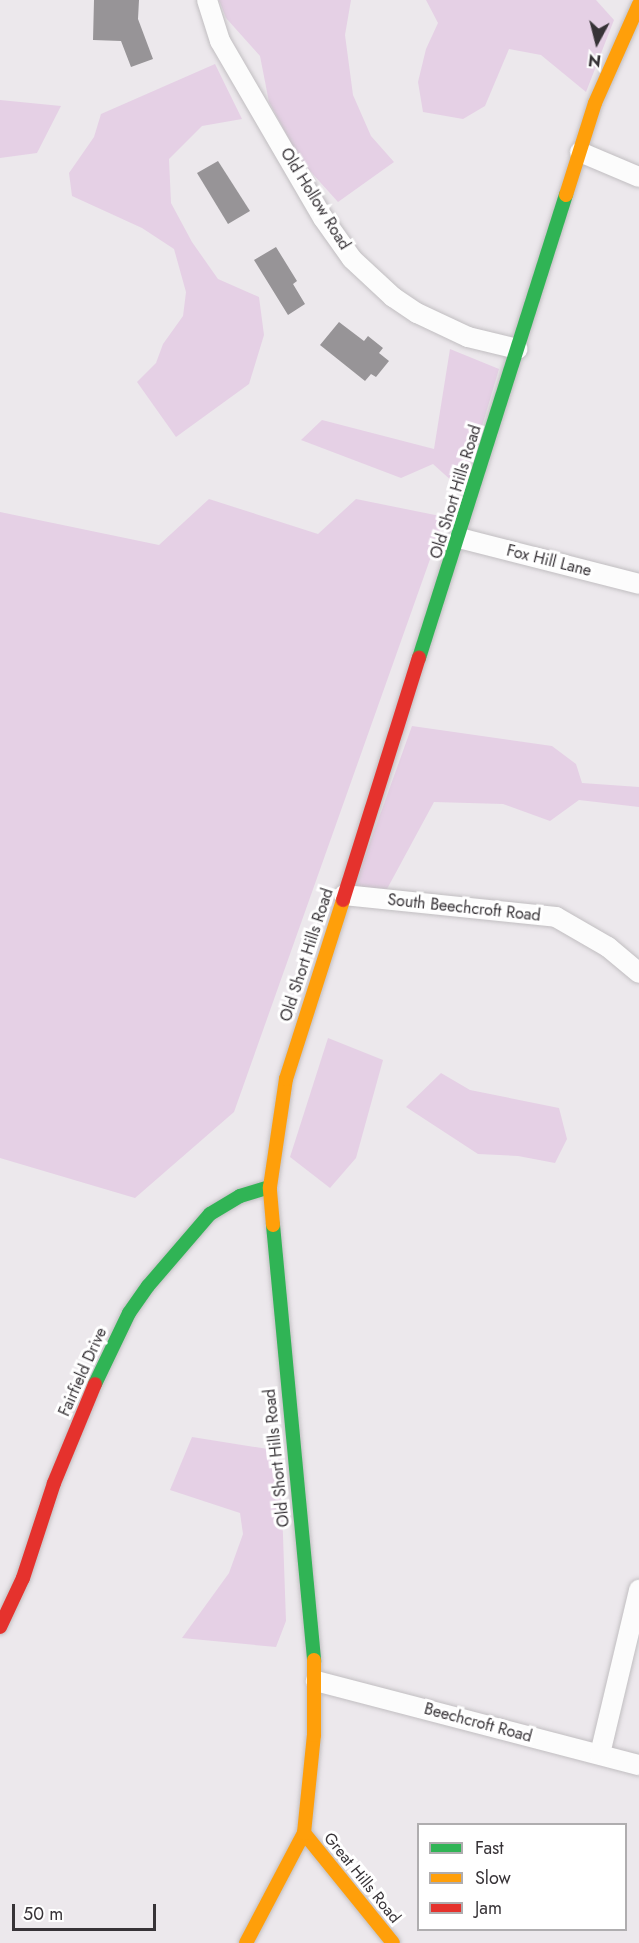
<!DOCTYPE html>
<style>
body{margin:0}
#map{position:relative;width:639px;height:1943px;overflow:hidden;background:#ece8ec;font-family:Jost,sans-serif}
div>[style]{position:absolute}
.green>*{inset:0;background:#e5d0e5}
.building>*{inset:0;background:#979497}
.roads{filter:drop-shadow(0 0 2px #c1bec1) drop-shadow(0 0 2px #c1bec1)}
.street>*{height:20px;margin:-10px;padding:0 10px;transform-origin:10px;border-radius:10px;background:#fcfcfc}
.fast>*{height:14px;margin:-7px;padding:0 7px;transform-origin:7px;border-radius:7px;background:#30b455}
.slow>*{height:14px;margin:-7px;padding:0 7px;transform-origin:7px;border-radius:7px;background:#ff9f0a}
.jam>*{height:14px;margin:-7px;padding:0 7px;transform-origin:7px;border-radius:7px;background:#e5322d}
span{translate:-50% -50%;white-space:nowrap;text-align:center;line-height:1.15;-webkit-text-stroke:6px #fff;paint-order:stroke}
.street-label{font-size:16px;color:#373337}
.legend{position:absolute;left:417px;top:1823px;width:210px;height:108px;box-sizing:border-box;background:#fff;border:2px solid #afadaf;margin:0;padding:8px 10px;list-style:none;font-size:18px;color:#373337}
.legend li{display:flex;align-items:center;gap:12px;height:30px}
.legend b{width:30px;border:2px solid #afadaf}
.north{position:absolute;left:567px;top:12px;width:60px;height:60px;-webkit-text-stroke:4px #fff;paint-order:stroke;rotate:187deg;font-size:16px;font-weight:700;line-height:24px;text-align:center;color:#373337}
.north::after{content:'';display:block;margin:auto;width:21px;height:27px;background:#373337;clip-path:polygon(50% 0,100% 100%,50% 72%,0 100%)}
.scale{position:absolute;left:12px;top:1904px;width:144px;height:27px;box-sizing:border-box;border:3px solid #373337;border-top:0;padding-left:8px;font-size:18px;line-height:21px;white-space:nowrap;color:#373337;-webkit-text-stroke:4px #fff;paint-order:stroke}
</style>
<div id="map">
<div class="green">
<i style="clip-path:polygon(219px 0,351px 0,345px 35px,353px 95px,371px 136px,394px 162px,338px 202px,301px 161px,269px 102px,260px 56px,226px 18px)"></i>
<i style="clip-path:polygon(426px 0,596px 0,614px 20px,586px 92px,541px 55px,509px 49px,485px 106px,463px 119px,423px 112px,418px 82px,426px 49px,438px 23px)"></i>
<i style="clip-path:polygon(215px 64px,242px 119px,202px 126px,169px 159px,171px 203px,192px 242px,218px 279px,259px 297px,264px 335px,249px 384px,176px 437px,137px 382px,156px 363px,163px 344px,183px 316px,186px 292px,174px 249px,142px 228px,72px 196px,69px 173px,94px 137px,101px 114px)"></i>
<i style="clip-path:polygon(0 100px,61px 106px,37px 153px,0 158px)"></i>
<i style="clip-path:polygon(450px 349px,499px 369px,463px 491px,433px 464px,401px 478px,301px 440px,322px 420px,434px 449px)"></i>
<i style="clip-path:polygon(209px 499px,318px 534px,356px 499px,445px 517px,234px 1112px,135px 1198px,0 1158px,0 512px,159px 545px)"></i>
<i style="clip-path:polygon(412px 726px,552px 746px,576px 764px,582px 783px,639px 787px,639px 807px,579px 800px,550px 821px,503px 804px,434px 802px,387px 889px,354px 887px)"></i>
<i style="clip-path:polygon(328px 1038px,383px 1060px,356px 1158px,330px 1188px,290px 1157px)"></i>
<i style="clip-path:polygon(441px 1073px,470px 1090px,559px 1108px,567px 1139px,555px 1163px,518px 1156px,478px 1154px,406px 1107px)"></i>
<i style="clip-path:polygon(192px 1437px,280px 1451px,286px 1621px,276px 1647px,182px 1638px,229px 1573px,243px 1534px,240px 1513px,170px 1490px)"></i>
</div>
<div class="building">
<i style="clip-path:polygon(94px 0,139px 0,138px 19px,153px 59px,131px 67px,121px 41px,93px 40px)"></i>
<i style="clip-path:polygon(218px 161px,250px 211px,228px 224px,197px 173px)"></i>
<i style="clip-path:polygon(276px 247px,297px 281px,293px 284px,305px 304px,288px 315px,254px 260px)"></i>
<i style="clip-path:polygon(339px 322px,364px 341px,368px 336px,383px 348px,379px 353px,389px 361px,376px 377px,371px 374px,365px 381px,320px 345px)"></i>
</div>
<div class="roads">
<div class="street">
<i style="left:207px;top:0;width:43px;rotate:72.4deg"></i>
<i style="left:220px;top:41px;width:205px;rotate:59.8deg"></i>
<i style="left:323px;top:218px;width:50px;rotate:54.7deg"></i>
<i style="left:352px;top:259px;width:56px;rotate:42.8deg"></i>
<i style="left:393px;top:297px;width:29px;rotate:34deg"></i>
<i style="left:417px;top:313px;width:56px;rotate:25.2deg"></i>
<i style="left:468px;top:337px;width:51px;rotate:13.5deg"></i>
<i style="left:580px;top:152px;width:64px;rotate:23deg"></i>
<i style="left:459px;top:538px;width:186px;rotate:14.3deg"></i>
<i style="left:344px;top:895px;width:213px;rotate:5.9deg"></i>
<i style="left:556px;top:917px;width:60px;rotate:30deg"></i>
<i style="left:608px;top:947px;width:40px;rotate:40deg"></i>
<i style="left:316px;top:1681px;width:334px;rotate:14.6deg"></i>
<i style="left:600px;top:1754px;width:169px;rotate:-76.6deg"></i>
</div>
<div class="fast">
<i style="left:419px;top:658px;width:486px;rotate:-72.4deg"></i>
<i style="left:273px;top:1225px;width:437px;rotate:84.6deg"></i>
<i style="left:95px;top:1384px;width:79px;rotate:-64.4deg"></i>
<i style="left:129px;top:1313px;width:33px;rotate:-55deg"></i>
<i style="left:148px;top:1286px;width:95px;rotate:-49.3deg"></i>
<i style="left:210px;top:1214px;width:35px;rotate:-31deg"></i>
<i style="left:240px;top:1196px;width:31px;rotate:-17deg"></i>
</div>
<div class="slow">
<i style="left:566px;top:195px;width:96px;rotate:-72.5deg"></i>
<i style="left:595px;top:103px;width:108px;rotate:-66deg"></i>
<i style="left:273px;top:1225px;width:38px;rotate:-95deg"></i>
<i style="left:270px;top:1187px;width:109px;rotate:-81.6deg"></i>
<i style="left:286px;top:1079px;width:188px;rotate:-72.3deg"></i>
<i style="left:304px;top:1833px;width:141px;rotate:51deg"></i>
<i style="left:246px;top:1943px;width:124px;rotate:-62.2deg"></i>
<i style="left:304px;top:1833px;width:99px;rotate:-84.2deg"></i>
<i style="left:314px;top:1735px;width:75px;rotate:-90deg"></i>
</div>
<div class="jam">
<i style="left:343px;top:900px;width:254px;rotate:-72.6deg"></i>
<i style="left:0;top:1627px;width:54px;rotate:-64.9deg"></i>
<i style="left:23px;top:1578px;width:100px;rotate:-71.9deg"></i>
<i style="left:54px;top:1483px;width:107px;rotate:-67.5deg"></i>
</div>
</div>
<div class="street-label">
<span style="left:315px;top:199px;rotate:58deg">Old Hollow Road</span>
<span style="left:456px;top:492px;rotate:-73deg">Old Short Hills Road</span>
<span style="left:549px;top:561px;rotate:14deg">Fox Hill Lane</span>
<span style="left:464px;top:908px;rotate:6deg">South Beechcroft Road</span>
<span style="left:307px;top:955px;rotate:-72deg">Old Short Hills Road</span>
<span style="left:83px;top:1372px;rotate:-66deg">Fairfield Drive</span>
<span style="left:277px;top:1458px;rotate:-96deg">Old Short Hills Road</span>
<span style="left:478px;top:1723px;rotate:15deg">Beechcroft Road</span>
<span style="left:362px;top:1878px;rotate:51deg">Great Hills Road</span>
</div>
<ul class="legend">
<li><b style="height:8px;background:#30b455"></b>Fast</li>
<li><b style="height:8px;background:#ff9f0a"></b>Slow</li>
<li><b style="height:8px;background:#e5322d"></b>Jam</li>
</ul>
<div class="north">N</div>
<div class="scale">50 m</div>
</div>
